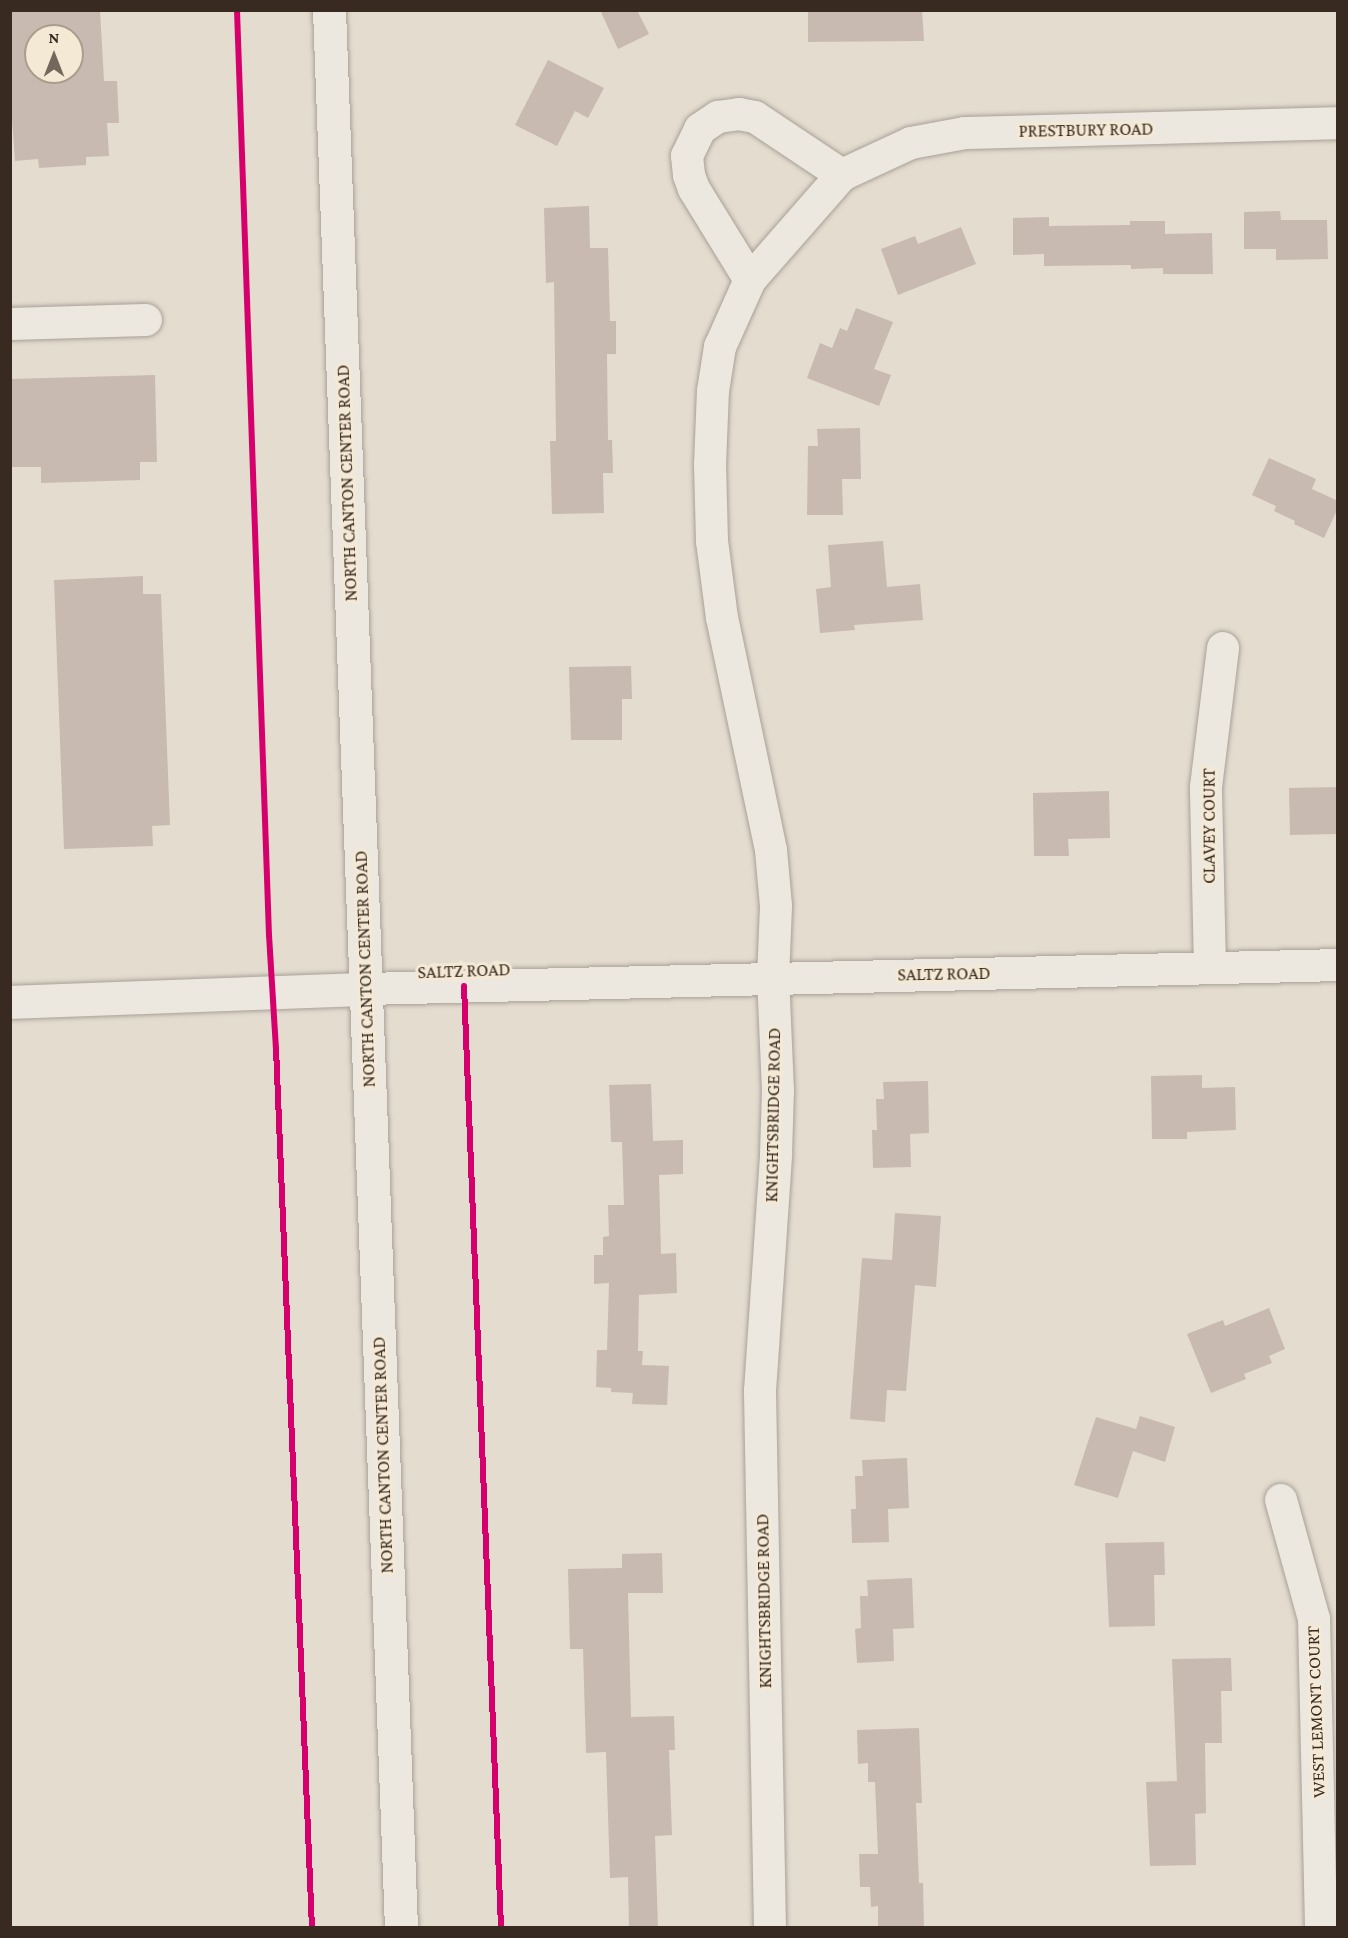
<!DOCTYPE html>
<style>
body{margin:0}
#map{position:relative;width:1348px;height:1938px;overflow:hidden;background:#e4dccf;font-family:"Crimson Pro",serif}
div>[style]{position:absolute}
.building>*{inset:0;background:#c8bab0}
.roads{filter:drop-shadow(0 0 2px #a9a197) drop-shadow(0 0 2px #a9a197)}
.street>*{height:32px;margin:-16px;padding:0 16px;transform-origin:16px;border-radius:16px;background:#ece8e0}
.secondary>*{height:33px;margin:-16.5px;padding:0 16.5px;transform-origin:16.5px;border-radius:16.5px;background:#ece8e0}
.cycleway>*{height:6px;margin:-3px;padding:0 3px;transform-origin:3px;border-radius:3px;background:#d6006c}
span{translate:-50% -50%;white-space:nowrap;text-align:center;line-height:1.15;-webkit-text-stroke:6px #f4e9d5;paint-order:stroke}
.street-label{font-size:18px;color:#382a20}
.frame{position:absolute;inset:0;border:12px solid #382a20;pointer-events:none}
.north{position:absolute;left:24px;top:24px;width:60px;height:60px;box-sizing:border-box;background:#f4e9d5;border:2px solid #a99d8d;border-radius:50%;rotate:0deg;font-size:16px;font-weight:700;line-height:24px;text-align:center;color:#382a20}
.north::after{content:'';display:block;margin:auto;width:21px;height:27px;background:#74685d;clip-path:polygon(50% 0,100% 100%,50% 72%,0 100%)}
</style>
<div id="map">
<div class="building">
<i style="clip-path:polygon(evenodd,10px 10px,100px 10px,104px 81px,117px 81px,119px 123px,107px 123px,109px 156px,86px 157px,86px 165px,39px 168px,38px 159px,15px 161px,10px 90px,10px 10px,36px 36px,72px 36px,72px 72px,36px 72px,36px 36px)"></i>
<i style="clip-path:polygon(600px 10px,637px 10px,649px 34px,618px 49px)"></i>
<i style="clip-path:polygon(808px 10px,922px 10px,924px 41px,808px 42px)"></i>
<i style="clip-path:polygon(548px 60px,604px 88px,588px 118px,575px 111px,557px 146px,515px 125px)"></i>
<i style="clip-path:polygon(589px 206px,590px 248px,608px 248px,610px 321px,616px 321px,616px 354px,607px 354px,608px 440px,612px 440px,613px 473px,603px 473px,604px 513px,552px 514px,550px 441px,556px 441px,554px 282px,546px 283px,544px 208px)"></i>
<i style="clip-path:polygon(1280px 211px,1281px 220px,1327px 220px,1328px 259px,1276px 260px,1276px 249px,1244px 249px,1244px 212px)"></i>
<i style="clip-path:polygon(1049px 217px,1049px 226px,1130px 225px,1130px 221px,1165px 221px,1165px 234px,1212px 233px,1213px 274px,1163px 274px,1163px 268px,1131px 269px,1131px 265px,1044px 266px,1044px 254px,1013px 255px,1013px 218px)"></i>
<i style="clip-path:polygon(961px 227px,976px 264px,898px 295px,881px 249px,915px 236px,918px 244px)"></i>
<i style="clip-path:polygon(856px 308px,893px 322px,874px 369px,891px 375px,879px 406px,807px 378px,820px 343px,832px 348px,840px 328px,847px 331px)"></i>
<i style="clip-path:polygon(155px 375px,157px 462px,140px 462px,140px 480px,41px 483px,41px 467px,10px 467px,10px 379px)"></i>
<i style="clip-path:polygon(860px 428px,861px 479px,842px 479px,843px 515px,807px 515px,808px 446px,818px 446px,817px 429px)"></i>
<i style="clip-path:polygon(1269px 458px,1316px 479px,1312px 489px,1338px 501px,1338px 508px,1324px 538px,1294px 524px,1295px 521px,1274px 511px,1276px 506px,1252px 495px)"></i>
<i style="clip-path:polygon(883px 541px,887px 587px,920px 584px,923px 620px,854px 625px,855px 630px,820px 633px,816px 589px,831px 587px,828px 545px)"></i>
<i style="clip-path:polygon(143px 576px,143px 594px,161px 594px,170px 825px,152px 826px,153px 846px,64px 849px,54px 580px)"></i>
<i style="clip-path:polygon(631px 666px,632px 699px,622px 699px,622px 740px,571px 740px,569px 667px)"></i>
<i style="clip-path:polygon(1338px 787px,1338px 834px,1290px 835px,1289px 788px)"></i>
<i style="clip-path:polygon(1109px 791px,1110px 838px,1068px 839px,1069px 856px,1034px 856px,1033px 793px)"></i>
<i style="clip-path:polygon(1202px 1075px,1202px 1088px,1235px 1087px,1236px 1130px,1187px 1132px,1187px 1139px,1152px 1139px,1151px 1076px)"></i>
<i style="clip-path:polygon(928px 1081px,929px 1133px,910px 1134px,911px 1167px,873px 1168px,872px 1130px,877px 1130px,876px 1099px,884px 1099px,883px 1082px)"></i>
<i style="clip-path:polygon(651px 1084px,653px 1141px,683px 1140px,683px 1174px,659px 1175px,661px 1254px,676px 1253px,677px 1293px,639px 1295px,638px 1351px,643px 1351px,642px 1365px,669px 1366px,667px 1405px,632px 1404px,633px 1393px,611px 1392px,611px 1388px,596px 1387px,597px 1350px,607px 1350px,609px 1283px,594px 1284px,594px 1255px,603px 1255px,603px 1237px,609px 1236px,608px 1205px,624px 1205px,622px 1142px,611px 1142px,609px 1085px)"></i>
<i style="clip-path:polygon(895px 1213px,941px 1216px,936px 1287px,915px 1285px,906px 1391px,887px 1390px,885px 1422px,850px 1419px,862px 1258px,892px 1260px)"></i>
<i style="clip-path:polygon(1269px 1308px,1285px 1349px,1269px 1356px,1272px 1363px,1244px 1374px,1246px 1379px,1211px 1393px,1187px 1334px,1223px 1320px,1225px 1326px)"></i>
<i style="clip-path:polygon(1140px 1416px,1175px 1427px,1165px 1462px,1133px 1451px,1118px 1498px,1074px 1485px,1096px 1417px,1136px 1429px)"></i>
<i style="clip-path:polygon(907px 1458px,909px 1508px,888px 1509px,889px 1542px,852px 1543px,851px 1509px,856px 1509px,855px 1476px,863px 1476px,862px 1460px)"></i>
<i style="clip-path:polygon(1164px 1542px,1165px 1575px,1154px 1575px,1155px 1626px,1109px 1627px,1105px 1543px)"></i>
<i style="clip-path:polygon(662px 1553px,663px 1593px,628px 1593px,631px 1717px,674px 1716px,675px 1750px,669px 1750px,672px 1835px,655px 1836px,658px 1928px,629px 1928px,628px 1877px,610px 1878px,606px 1752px,586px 1753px,583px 1649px,570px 1649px,568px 1569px,622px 1568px,622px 1554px)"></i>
<i style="clip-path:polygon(912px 1578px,914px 1628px,893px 1629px,894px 1661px,857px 1663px,855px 1629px,861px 1628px,860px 1596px,868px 1596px,867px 1580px)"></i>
<i style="clip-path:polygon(1231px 1658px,1232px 1691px,1221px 1691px,1222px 1743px,1205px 1743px,1206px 1813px,1195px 1814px,1196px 1865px,1150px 1866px,1146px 1782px,1177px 1781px,1172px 1659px)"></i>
<i style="clip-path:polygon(919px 1728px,922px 1803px,916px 1803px,919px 1883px,923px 1883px,924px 1928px,878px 1928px,878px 1906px,871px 1907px,870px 1887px,860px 1887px,859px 1854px,878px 1854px,875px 1782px,868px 1782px,868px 1763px,858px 1764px,857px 1730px)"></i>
</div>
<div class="roads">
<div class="street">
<i style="left:750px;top:280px;width:107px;rotate:-121.6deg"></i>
<i style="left:694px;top:189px;width:15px;rotate:-110deg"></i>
<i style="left:689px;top:175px;width:19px;rotate:-96deg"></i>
<i style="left:687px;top:156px;width:30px;rotate:-64deg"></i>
<i style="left:700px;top:129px;width:22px;rotate:-34deg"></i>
<i style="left:718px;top:117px;width:21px;rotate:-8deg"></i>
<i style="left:739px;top:114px;width:16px;rotate:11deg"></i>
<i style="left:755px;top:117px;width:105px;rotate:33.7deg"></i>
<i style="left:10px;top:324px;width:136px;rotate:-1.7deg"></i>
<i style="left:1210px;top:968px;width:181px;rotate:-91.3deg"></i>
<i style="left:1206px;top:787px;width:140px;rotate:-83deg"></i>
<i style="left:366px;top:989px;width:972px;rotate:-1.41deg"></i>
<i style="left:1281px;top:1500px;width:123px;rotate:74.5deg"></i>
<i style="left:1314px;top:1619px;width:309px;rotate:88.7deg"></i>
<i style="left:770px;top:1928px;width:537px;rotate:-91.07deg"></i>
<i style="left:760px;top:1391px;width:238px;rotate:-86.1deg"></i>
<i style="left:776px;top:1154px;width:63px;rotate:-88.2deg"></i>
<i style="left:778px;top:1091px;width:113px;rotate:-92.5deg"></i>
<i style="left:773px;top:978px;width:72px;rotate:-87.6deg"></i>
<i style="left:776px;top:906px;width:56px;rotate:-95.1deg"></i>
<i style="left:771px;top:850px;width:237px;rotate:-101.9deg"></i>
<i style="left:722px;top:618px;width:78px;rotate:-97.4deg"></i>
<i style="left:712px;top:541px;width:76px;rotate:-91.5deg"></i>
<i style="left:710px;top:465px;width:74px;rotate:-87.7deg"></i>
<i style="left:713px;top:391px;width:45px;rotate:-81deg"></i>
<i style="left:720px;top:347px;width:73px;rotate:-65.9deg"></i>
<i style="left:750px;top:280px;width:140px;rotate:-48.8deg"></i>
<i style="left:842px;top:175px;width:76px;rotate:-24.9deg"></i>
<i style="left:911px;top:143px;width:55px;rotate:-10.5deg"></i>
<i style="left:965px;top:133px;width:373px;rotate:-1.5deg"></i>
</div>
<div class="secondary">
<i style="left:329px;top:10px;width:1919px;rotate:87.85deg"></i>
<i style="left:10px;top:1002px;width:356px;rotate:-2.1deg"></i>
</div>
</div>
<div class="cycleway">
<i style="left:237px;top:10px;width:926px;rotate:88.02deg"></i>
<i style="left:269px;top:935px;width:113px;rotate:86.5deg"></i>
<i style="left:276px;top:1048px;width:881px;rotate:87.66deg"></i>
<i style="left:464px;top:986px;width:943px;rotate:87.75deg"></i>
</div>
<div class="street-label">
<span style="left:1086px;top:130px;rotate:-1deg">PRESTBURY ROAD</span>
<span style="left:347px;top:483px;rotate:-92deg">NORTH CANTON CENTER ROAD</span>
<span style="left:1209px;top:826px;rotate:-90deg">CLAVEY COURT</span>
<span style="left:365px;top:969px;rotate:-92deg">NORTH CANTON CENTER ROAD</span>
<span style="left:464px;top:971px;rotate:-2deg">SALTZ ROAD</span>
<span style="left:944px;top:974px;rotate:-1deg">SALTZ ROAD</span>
<span style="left:773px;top:1115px;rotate:-89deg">KNIGHTSBRIDGE ROAD</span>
<span style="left:383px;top:1455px;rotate:-92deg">NORTH CANTON CENTER ROAD</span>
<span style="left:764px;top:1601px;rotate:-91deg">KNIGHTSBRIDGE ROAD</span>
<span style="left:1316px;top:1712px;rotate:-92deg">WEST LEMONT COURT</span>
</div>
<div class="frame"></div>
<div class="north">N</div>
</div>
